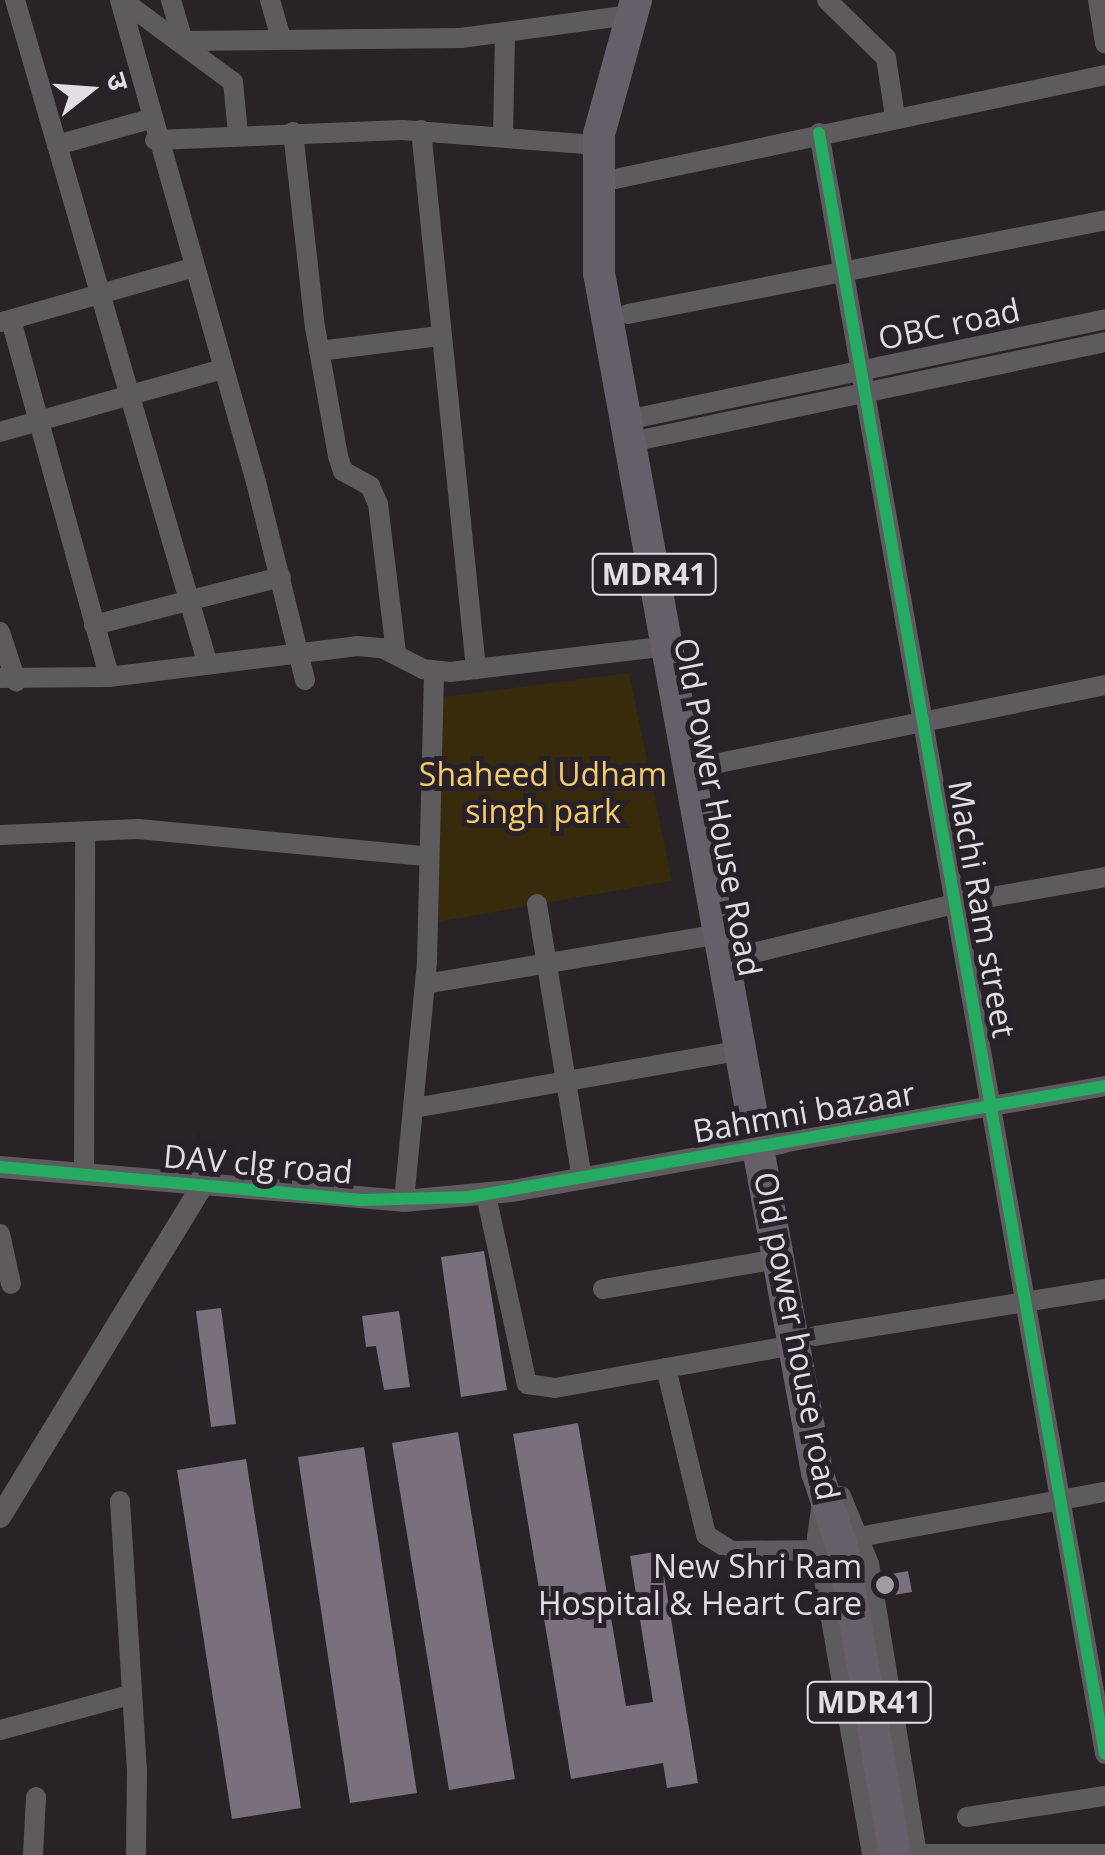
<!DOCTYPE html>
<meta charset="utf-8">
<style>
body{margin:0}
#map{position:relative;width:1105px;height:1855px;overflow:hidden;background:#272327;font-family:"Open Sans","Noto Sans Devanagari",sans-serif}
div>[style]{position:absolute}
.green>*{inset:0;background:#372b0b}
.building>*{inset:0;background:#7a6f7c}
.minor>*{height:20px;margin:-10px;padding:0 10px;transform-origin:10px;border-radius:10px;background:#5e5b5f}
.tertiary>*{height:22px;margin:-11px;padding:0 11px;transform-origin:11px;border-radius:11px;background:#5e5b5f}
.trunk>*{height:32px;margin:-16px;padding:0 16px;transform-origin:16px;border-radius:16px;background:#665e68}
.cycleway>*{height:12px;margin:-6px;padding:0 6px;transform-origin:6px;border-radius:6px;background:#26ab63}
.dots>*{width:28px;height:28px;translate:-50% -50%;box-sizing:border-box;border:5px solid #282129;border-radius:50%}
span{translate:-50% -50%;white-space:nowrap;text-align:center;line-height:1.15;-webkit-text-stroke:10px #282129;paint-order:stroke}
.shield-label span{padding:2px 8px;background:#282129;border:2px solid;border-radius:8px;-webkit-text-stroke-width:0}
.shield-label{font-size:30px;color:#e1dde2;font-weight:700}
.street-label{font-size:32px;color:#e1dde2}
.park-label{font-size:32px;color:#f2cb6c}
.poi-label{font-size:32px;color:#e1dde2}
.right{translate:-100% -50%;text-align:right}
.north{position:absolute;left:40px;top:40px;width:100px;height:100px;-webkit-text-stroke:8px #282129;paint-order:stroke;rotate:73deg;font-size:28px;font-weight:700;line-height:40px;text-align:center;color:#e1dde2}
.north::after{content:'';display:block;margin:auto;width:35px;height:45px;background:#e1dde2;clip-path:polygon(50% 0,100% 100%,50% 72%,0 100%)}
</style>
<div id="map">
<div class="green">
<i style="clip-path:polygon(629px 673px,672px 881px,419px 925px,442px 697px)"></i>
</div>
<div class="building">
<i style="clip-path:polygon(484px 1251px,507px 1390px,461px 1397px,441px 1257px)"></i>
<i style="clip-path:polygon(221px 1308px,236px 1424px,211px 1427px,196px 1311px)"></i>
<i style="clip-path:polygon(399px 1311px,410px 1387px,384px 1390px,376px 1346px,366px 1347px,362px 1316px)"></i>
<i style="clip-path:polygon(578px 1423px,626px 1706px,653px 1702px,630px 1556px,660px 1551px,698px 1783px,667px 1788px,663px 1763px,571px 1779px,513px 1434px)"></i>
<i style="clip-path:polygon(458px 1432px,515px 1779px,449px 1790px,392px 1443px)"></i>
<i style="clip-path:polygon(364px 1447px,417px 1793px,350px 1803px,298px 1457px)"></i>
<i style="clip-path:polygon(246px 1459px,301px 1808px,232px 1819px,177px 1470px)"></i>
<i style="clip-path:polygon(908px 1571px,912px 1592px,888px 1596px,885px 1575px)"></i>
</div>
<div class="minor">
<i style="left:15px;top:0;width:692px;rotate:73.82deg"></i>
<i style="left:120px;top:0;width:501px;rotate:74.24deg"></i>
<i style="left:256px;top:482px;width:204px;rotate:76.1deg"></i>
<i style="left:122px;top:0;width:138px;rotate:36.5deg"></i>
<i style="left:233px;top:82px;width:51px;rotate:84.4deg"></i>
<i style="left:171px;top:0;width:43px;rotate:73.7deg"></i>
<i style="left:270px;top:0;width:37px;rotate:74deg"></i>
<i style="left:827px;top:0;width:83px;rotate:44.5deg"></i>
<i style="left:886px;top:58px;width:59px;rotate:81.2deg"></i>
<i style="left:1098px;top:0;width:44px;rotate:80.8deg"></i>
<i style="left:179px;top:41px;width:282px;rotate:-0.6deg"></i>
<i style="left:461px;top:38px;width:171px;rotate:-7.8deg"></i>
<i style="left:421px;top:130px;width:542px;rotate:84.17deg"></i>
<i style="left:293px;top:132px;width:196px;rotate:83.6deg"></i>
<i style="left:315px;top:327px;width:131px;rotate:79.9deg"></i>
<i style="left:338px;top:456px;width:16px;rotate:72deg"></i>
<i style="left:343px;top:471px;width:31px;rotate:29deg"></i>
<i style="left:370px;top:486px;width:20px;rotate:66deg"></i>
<i style="left:378px;top:504px;width:149px;rotate:83.1deg"></i>
<i style="left:819px;top:133px;width:1646px;rotate:79.99deg"></i>
<i style="left:503px;top:137px;width:104px;rotate:-88.9deg"></i>
<i style="left:155px;top:140px;width:247px;rotate:-2.3deg"></i>
<i style="left:402px;top:130px;width:197px;rotate:4.4deg"></i>
<i style="left:57px;top:145px;width:97px;rotate:-15.6deg"></i>
<i style="left:615px;top:179px;width:501px;rotate:-11.98deg"></i>
<i style="left:628px;top:314px;width:486px;rotate:-11.1deg"></i>
<i style="left:11px;top:320px;width:370px;rotate:74.6deg"></i>
<i style="left:2px;top:322px;width:198px;rotate:-15.9deg"></i>
<i style="left:319px;top:351px;width:121px;rotate:-7.1deg"></i>
<i style="left:627px;top:420px;width:489px;rotate:-11.9deg"></i>
<i style="left:0;top:432px;width:231px;rotate:-15.8deg"></i>
<i style="left:631px;top:442px;width:484px;rotate:-11.9deg"></i>
<i style="left:94px;top:625px;width:193px;rotate:-14.4deg"></i>
<i style="left:0;top:632px;width:52px;rotate:71.9deg"></i>
<i style="left:0;top:678px;width:109px;rotate:-0.5deg"></i>
<i style="left:109px;top:677px;width:250px;rotate:-7.1deg"></i>
<i style="left:357px;top:646px;width:25px;rotate:5deg"></i>
<i style="left:382px;top:648px;width:46px;rotate:27.1deg"></i>
<i style="left:423px;top:669px;width:27px;rotate:6deg"></i>
<i style="left:450px;top:672px;width:219px;rotate:-6.8deg"></i>
<i style="left:709px;top:765px;width:404px;rotate:-11.4deg"></i>
<i style="left:0;top:835px;width:138px;rotate:-2.5deg"></i>
<i style="left:138px;top:829px;width:288px;rotate:5.4deg"></i>
<i style="left:537px;top:904px;width:279px;rotate:80.7deg"></i>
<i style="left:745px;top:955px;width:219px;rotate:-13.7deg"></i>
<i style="left:958px;top:903px;width:149px;rotate:-10deg"></i>
<i style="left:425px;top:984px;width:300px;rotate:-9.6deg"></i>
<i style="left:414px;top:1108px;width:333px;rotate:-10deg"></i>
<i style="left:782px;top:1143px;width:328px;rotate:-10deg"></i>
<i style="left:84px;top:1175px;width:343px;rotate:-89.8deg"></i>
<i style="left:486px;top:1195px;width:193px;rotate:77.8deg"></i>
<i style="left:527px;top:1384px;width:28px;rotate:8deg"></i>
<i style="left:555px;top:1388px;width:243px;rotate:-10.2deg"></i>
<i style="left:404px;top:1201px;width:241px;rotate:-84.5deg"></i>
<i style="left:427px;top:961px;width:289px;rotate:-88.6deg"></i>
<i style="left:0;top:1234px;width:51px;rotate:77.6deg"></i>
<i style="left:603px;top:1289px;width:179px;rotate:-9.7deg"></i>
<i style="left:815px;top:1336px;width:294px;rotate:-9.2deg"></i>
<i style="left:666px;top:1368px;width:172px;rotate:76.5deg"></i>
<i style="left:706px;top:1535px;width:31px;rotate:32deg"></i>
<i style="left:732px;top:1551px;width:87px;rotate:-0.7deg"></i>
<i style="left:841px;top:1496px;width:74px;rotate:67.6deg"></i>
<i style="left:869px;top:1564px;width:295px;rotate:80.6deg"></i>
<i style="left:120px;top:1501px;width:270px;rotate:86.4deg"></i>
<i style="left:137px;top:1770px;width:85px;rotate:90.7deg"></i>
<i style="left:822px;top:1502px;width:37px;rotate:98deg"></i>
<i style="left:817px;top:1539px;width:321px;rotate:80.1deg"></i>
<i style="left:848px;top:1539px;width:261px;rotate:-10.4deg"></i>
<i style="left:0;top:1730px;width:135px;rotate:-15.1deg"></i>
<i style="left:967px;top:1817px;width:140px;rotate:-8.7deg"></i>
<i style="left:917px;top:1854px;width:188px"></i>
<i style="left:33px;top:1855px;width:58px;rotate:-87deg"></i>
</div>
<div class="tertiary">
<i style="left:0;top:1167px;width:405px;rotate:4.8deg"></i>
<i style="left:404px;top:1201px;width:108px;rotate:-5.3deg"></i>
<i style="left:512px;top:1191px;width:274px;rotate:-10.1deg"></i>
<i style="left:0;top:1517px;width:386px;rotate:-58.6deg"></i>
</div>
<div class="trunk">
<i style="left:636px;top:0;width:139px;rotate:105.4deg"></i>
<i style="left:599px;top:134px;width:139px;rotate:90deg"></i>
<i style="left:599px;top:273px;width:1219px;rotate:79.7deg"></i>
<i style="left:817px;top:1472px;width:82px;rotate:71.6deg"></i>
<i style="left:843px;top:1550px;width:309px;rotate:80.3deg"></i>
</div>
<div class="cycleway">
<i style="left:819px;top:133px;width:1646px;rotate:79.99deg"></i>
<i style="left:0;top:1167px;width:363px;rotate:5.2deg"></i>
<i style="left:361px;top:1200px;width:108px;rotate:-1.6deg"></i>
<i style="left:469px;top:1197px;width:646px;rotate:-9.9deg"></i>
</div>
<div class="dots">
<i style="left:885px;top:1585px;background:#a09ca1"></i>
</div>
<div class="shield-label">
<span style="left:654px;top:574px">MDR41</span>
<span style="left:869px;top:1702px">MDR41</span>
</div>
<div class="street-label">
<span style="left:949px;top:324px;rotate:-12deg">OBC road</span>
<span style="left:718px;top:807px;rotate:79deg">Old Power House Road</span>
<span style="left:982px;top:909px;rotate:80deg">Machi Ram street</span>
<span style="left:804px;top:1112px;rotate:-10deg">Bahmni bazaar</span>
<span style="left:258px;top:1164px;rotate:5deg">DAV clg road</span>
<span style="left:797px;top:1336px;rotate:79deg">Old power house road</span>
</div>
<div class="park-label">
<span style="left:543px;top:793px">Shaheed Udham<br>singh park</span>
</div>
<div class="poi-label">
<span class="right" style="left:862px;top:1585px">New Shri Ram<br>Hospital &amp; Heart Care</span>
</div>
<div class="north">उ</div>
</div>
